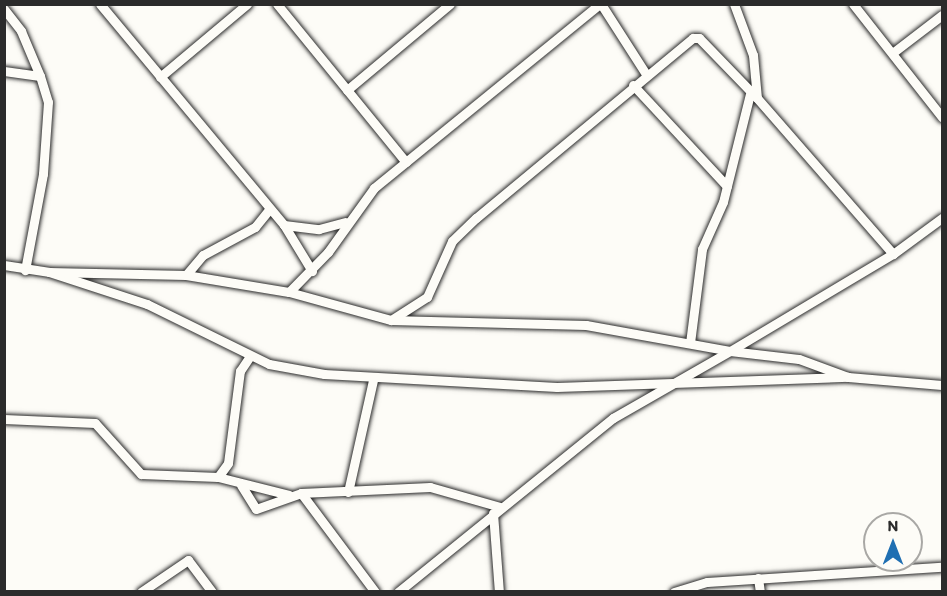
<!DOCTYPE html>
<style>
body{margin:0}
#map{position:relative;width:947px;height:596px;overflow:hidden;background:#fdfcf7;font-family:Itim,sans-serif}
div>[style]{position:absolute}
.roads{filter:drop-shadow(0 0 2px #2b2b2b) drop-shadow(0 0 2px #2b2b2b)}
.street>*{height:9px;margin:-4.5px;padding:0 4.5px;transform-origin:4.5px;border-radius:4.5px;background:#fdfcf7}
span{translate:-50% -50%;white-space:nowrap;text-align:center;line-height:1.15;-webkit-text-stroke:5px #fdfcf7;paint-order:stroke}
.frame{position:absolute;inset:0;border:6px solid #2b2b2b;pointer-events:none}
.north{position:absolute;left:863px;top:512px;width:60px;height:60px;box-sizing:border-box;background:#fdfcf7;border:2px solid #a9a8a5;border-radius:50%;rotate:0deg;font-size:16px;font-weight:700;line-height:24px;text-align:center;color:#2b2b2b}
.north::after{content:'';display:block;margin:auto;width:21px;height:27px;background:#1f6fb2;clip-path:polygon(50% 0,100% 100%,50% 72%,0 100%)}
</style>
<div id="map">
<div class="roads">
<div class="street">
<i style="left:100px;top:4px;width:288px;rotate:50.2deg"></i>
<i style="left:284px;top:225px;width:54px;rotate:58.7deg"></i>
<i style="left:277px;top:4px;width:204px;rotate:50.8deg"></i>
<i style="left:601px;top:4px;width:83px;rotate:57.3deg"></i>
<i style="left:734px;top:4px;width:54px;rotate:69.6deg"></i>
<i style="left:753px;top:55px;width:43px;rotate:84.7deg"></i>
<i style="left:853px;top:4px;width:144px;rotate:51.8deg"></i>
<i style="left:4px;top:9px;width:28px;rotate:52deg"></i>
<i style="left:21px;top:31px;width:49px;rotate:67.1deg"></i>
<i style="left:895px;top:51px;width:59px;rotate:-37.5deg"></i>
<i style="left:4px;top:71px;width:36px;rotate:8deg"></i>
<i style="left:40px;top:76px;width:27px;rotate:73deg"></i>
<i style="left:48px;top:102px;width:72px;rotate:94deg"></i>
<i style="left:43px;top:174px;width:98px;rotate:100.6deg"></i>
<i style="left:160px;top:77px;width:114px;rotate:-40deg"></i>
<i style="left:633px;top:85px;width:138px;rotate:47.1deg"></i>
<i style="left:347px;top:90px;width:134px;rotate:-39.9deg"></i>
<i style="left:284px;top:225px;width:35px;rotate:7deg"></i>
<i style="left:319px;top:229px;width:27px;rotate:-15deg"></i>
<i style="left:4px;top:265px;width:46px;rotate:8.8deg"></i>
<i style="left:49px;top:272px;width:103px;rotate:18.1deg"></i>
<i style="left:147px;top:304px;width:136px;rotate:26.2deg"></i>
<i style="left:269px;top:364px;width:56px;rotate:10.3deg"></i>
<i style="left:324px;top:374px;width:233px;rotate:3.2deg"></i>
<i style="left:557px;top:387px;width:291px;rotate:-2deg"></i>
<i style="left:49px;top:272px;width:137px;rotate:1.3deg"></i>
<i style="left:186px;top:275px;width:104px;rotate:9.4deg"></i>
<i style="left:289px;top:292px;width:106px;rotate:15.4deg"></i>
<i style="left:391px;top:320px;width:195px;rotate:1.5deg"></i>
<i style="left:586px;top:325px;width:146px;rotate:10.2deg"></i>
<i style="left:730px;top:351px;width:190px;rotate:-30.8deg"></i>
<i style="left:893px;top:254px;width:61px;rotate:-36.3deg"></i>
<i style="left:186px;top:275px;width:26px;rotate:-50deg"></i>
<i style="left:203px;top:255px;width:59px;rotate:-28.3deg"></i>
<i style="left:255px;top:227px;width:21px;rotate:-51deg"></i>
<i style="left:289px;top:292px;width:56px;rotate:-45.7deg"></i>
<i style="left:328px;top:252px;width:79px;rotate:-54.3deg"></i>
<i style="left:374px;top:188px;width:291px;rotate:-39.2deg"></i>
<i style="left:391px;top:320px;width:43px;rotate:-32.6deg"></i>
<i style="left:427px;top:297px;width:61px;rotate:-65.9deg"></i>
<i style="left:452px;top:241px;width:33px;rotate:-44deg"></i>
<i style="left:476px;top:218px;width:282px;rotate:-39.7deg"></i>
<i style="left:693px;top:38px;width:6px"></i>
<i style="left:699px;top:38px;width:83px;rotate:46deg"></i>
<i style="left:757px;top:98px;width:207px;rotate:48.9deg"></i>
<i style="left:690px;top:343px;width:95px;rotate:-82.7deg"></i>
<i style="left:702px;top:249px;width:51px;rotate:-65.9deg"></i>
<i style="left:723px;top:202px;width:111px;rotate:-76deg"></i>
<i style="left:4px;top:419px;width:91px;rotate:2.5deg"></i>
<i style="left:95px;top:423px;width:69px;rotate:48deg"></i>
<i style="left:141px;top:474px;width:77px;rotate:2.2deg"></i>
<i style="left:218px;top:477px;width:73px;rotate:14.2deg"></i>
<i style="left:218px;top:477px;width:17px;rotate:-54deg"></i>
<i style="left:228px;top:463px;width:93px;rotate:-82.6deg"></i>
<i style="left:240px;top:371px;width:18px;rotate:-56deg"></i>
<i style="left:241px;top:485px;width:28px;rotate:58deg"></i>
<i style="left:256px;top:509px;width:48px;rotate:-19.6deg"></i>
<i style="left:301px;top:493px;width:129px;rotate:-2.7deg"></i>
<i style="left:430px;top:487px;width:73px;rotate:15.9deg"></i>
<i style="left:348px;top:492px;width:115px;rotate:-77.4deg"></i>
<i style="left:301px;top:493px;width:124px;rotate:53.2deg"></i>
<i style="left:493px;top:513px;width:79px;rotate:85.7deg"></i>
<i style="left:758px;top:578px;width:14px;rotate:82deg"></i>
<i style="left:141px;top:592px;width:57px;rotate:-34.2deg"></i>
<i style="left:188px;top:560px;width:40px;rotate:53deg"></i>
<i style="left:398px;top:592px;width:277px;rotate:-39deg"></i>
<i style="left:613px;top:418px;width:135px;rotate:-29.8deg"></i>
<i style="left:730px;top:351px;width:69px;rotate:6.6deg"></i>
<i style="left:799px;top:359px;width:52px;rotate:20.2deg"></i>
<i style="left:848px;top:377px;width:94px;rotate:4.9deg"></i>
<i style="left:674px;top:592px;width:34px;rotate:-17deg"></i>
<i style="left:707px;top:582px;width:235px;rotate:-3.7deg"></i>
</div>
</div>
<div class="frame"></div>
<div class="north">N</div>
</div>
